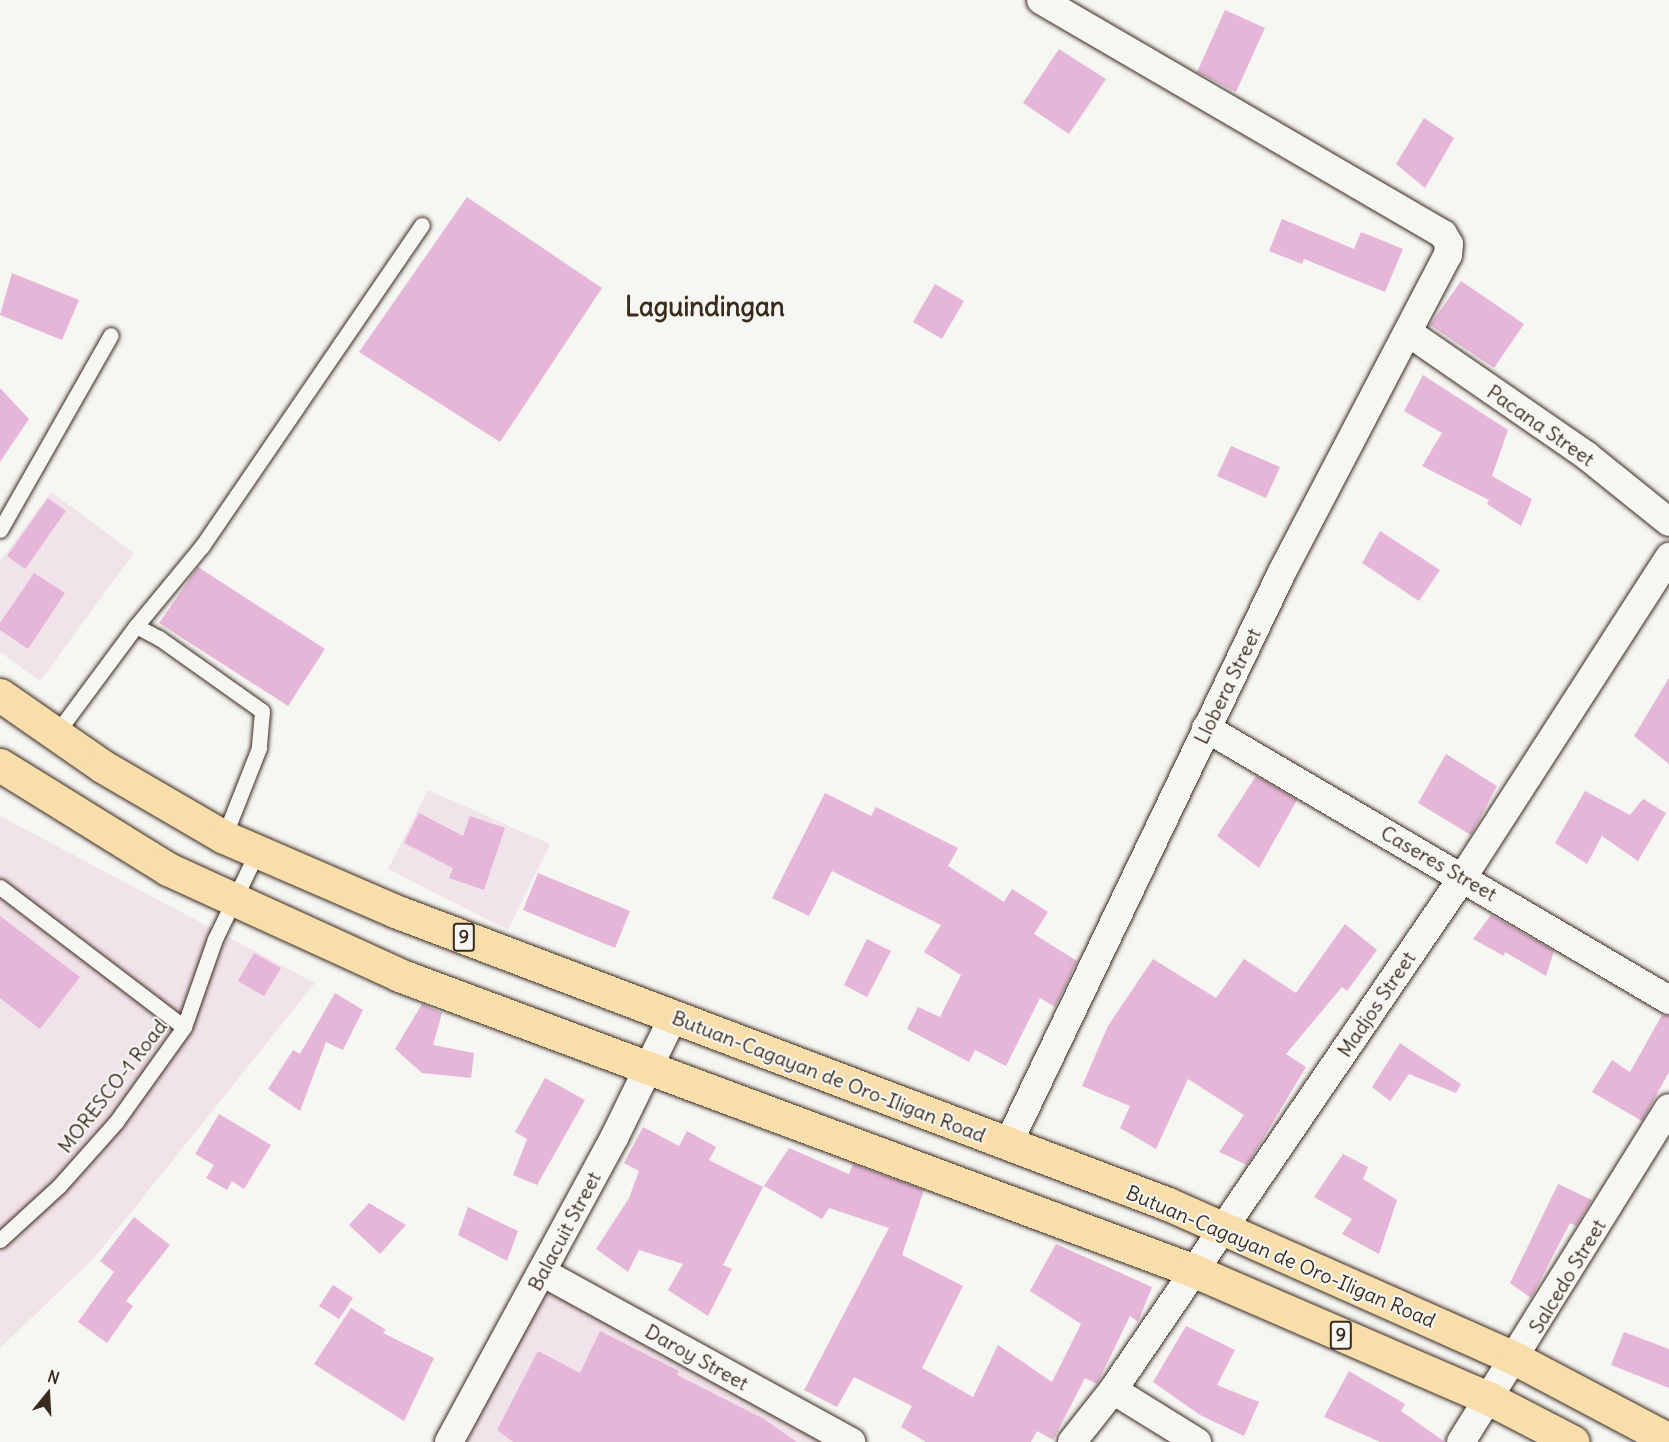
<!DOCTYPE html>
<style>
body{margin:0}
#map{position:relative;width:1669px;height:1442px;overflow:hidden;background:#f6f6f2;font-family:Delius,sans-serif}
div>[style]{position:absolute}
.built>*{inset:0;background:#f1e3ea}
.building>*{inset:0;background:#e6b6d8}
.roads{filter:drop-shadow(0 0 2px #3b2a1e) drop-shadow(0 0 2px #3b2a1e)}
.service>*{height:15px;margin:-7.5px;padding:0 7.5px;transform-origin:7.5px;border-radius:7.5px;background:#f6f6f2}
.minor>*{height:28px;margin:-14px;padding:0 14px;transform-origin:14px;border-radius:14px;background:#f6f6f2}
.trunk>*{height:33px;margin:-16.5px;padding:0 16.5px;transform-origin:16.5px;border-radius:16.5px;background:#f8deab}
span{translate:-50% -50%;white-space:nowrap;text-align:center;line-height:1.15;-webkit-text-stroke:4.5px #f6f6f2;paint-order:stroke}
.shield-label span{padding:2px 4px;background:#f6f6f2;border:2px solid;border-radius:4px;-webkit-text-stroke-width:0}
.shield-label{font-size:18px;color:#3b2a1e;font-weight:700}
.street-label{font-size:20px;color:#3b2a1e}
.district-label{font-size:26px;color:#3b2a1e;font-weight:700}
.north{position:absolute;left:18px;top:1364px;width:60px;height:60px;-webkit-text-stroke:4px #f6f6f2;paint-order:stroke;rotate:18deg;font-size:16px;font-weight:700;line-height:24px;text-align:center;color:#3b2a1e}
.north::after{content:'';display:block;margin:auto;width:21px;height:27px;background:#3b2a1e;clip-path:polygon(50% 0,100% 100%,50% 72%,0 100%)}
</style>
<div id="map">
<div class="built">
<i style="clip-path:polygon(51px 492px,134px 553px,40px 681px,0 652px,0 561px)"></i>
<i style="clip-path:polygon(428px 790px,550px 844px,508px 930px,388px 869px)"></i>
<i style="clip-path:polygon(0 816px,315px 983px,95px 1257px,0 1348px)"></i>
<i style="clip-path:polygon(543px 1287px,828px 1442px,462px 1442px)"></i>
</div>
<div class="building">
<i style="clip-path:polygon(1225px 10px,1265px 28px,1236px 92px,1197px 72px)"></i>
<i style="clip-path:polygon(1059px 49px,1106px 79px,1069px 134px,1023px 103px)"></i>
<i style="clip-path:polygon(1424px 118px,1454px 138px,1425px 188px,1396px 164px)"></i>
<i style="clip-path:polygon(467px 197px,602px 288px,500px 442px,359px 352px)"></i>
<i style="clip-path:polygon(1282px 219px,1354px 249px,1361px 232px,1403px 249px,1385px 292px,1304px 259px,1302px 264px,1269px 251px)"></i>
<i style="clip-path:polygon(12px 273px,79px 300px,62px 340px,0 315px)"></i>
<i style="clip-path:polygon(1461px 281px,1524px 324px,1494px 368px,1430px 325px)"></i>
<i style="clip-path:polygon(935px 284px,964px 301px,942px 339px,913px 322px)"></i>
<i style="clip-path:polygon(1423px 375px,1508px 430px,1492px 476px,1532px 499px,1521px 526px,1487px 504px,1489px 500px,1422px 466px,1442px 433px,1404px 411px)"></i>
<i style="clip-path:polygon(0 388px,29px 419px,0 462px)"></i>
<i style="clip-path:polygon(1231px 446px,1280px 467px,1266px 498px,1217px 476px)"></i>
<i style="clip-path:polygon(48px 498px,66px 511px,25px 569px,7px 556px)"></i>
<i style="clip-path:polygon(1380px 531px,1440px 570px,1419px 601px,1362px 563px)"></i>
<i style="clip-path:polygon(198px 567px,325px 649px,288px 706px,159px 623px)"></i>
<i style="clip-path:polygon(34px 573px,65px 593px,28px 649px,0 630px,0 623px)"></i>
<i style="clip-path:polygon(1669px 678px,1669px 764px,1634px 736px)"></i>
<i style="clip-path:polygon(1446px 754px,1497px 786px,1471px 835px,1418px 803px)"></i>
<i style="clip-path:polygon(1256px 776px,1297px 800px,1259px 868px,1217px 836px)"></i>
<i style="clip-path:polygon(1585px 791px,1630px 815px,1643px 799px,1666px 813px,1638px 861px,1602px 836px,1587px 864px,1555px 843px)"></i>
<i style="clip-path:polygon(825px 793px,871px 816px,876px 807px,958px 848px,948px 866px,1004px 902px,1012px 889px,1048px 912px,1034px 934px,1077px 961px,1055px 1007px,1040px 998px,1006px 1066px,975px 1050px,969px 1062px,907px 1029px,918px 1007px,940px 1017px,961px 975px,924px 952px,941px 925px,832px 871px,809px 916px,772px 898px)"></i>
<i style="clip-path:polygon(419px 813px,463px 836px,470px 816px,505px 828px,484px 890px,449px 878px,453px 868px,404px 843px)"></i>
<i style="clip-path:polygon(538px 873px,630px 911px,615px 948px,523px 910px)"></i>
<i style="clip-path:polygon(1491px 915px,1554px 951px,1546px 976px,1505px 952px,1504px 956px,1473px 939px)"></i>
<i style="clip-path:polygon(0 916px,80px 977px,40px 1029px,0 998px)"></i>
<i style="clip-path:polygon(1345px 924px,1377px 950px,1347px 991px,1342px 987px,1286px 1054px,1306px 1067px,1247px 1165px,1219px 1152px,1244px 1115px,1188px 1079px,1156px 1149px,1120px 1128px,1130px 1106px,1082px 1086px,1108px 1026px,1153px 959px,1216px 998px,1244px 959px,1296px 993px)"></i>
<i style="clip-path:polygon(867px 939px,891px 951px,867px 997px,844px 985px)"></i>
<i style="clip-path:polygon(254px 953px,281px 968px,264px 996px,238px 981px)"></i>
<i style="clip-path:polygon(335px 993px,363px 1010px,343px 1050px,326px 1042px,300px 1111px,268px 1089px,293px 1050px,300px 1054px)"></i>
<i style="clip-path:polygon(422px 1004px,442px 1013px,433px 1045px,474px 1053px,471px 1078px,422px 1073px,395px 1049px)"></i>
<i style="clip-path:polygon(1662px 1015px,1669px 1016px,1669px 1072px,1642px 1121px,1592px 1092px,1612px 1060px,1630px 1072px)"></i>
<i style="clip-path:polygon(1400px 1043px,1461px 1084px,1456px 1093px,1409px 1074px,1390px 1101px,1372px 1087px)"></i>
<i style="clip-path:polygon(545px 1078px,585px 1100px,537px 1185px,513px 1175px,527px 1139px,515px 1132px)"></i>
<i style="clip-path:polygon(219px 1114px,271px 1145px,244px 1189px,232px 1181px,227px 1190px,206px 1178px,214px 1165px,195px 1154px)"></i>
<i style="clip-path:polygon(643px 1127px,679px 1146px,687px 1131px,716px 1147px,709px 1160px,763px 1187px,723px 1265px,732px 1269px,708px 1316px,668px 1290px,683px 1264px,639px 1250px,628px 1272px,596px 1249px,629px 1198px,639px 1171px,624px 1163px)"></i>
<i style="clip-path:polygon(789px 1148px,849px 1174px,853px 1164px,924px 1190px,902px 1255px,963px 1286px,922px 1368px,973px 1397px,998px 1345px,1052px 1382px,1081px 1324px,1030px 1291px,1056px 1244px,1152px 1287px,1138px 1322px,1130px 1316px,1097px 1384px,1085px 1378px,1053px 1440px,1037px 1431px,1031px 1442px,926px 1442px,901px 1427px,912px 1406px,854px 1377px,837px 1407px,804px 1390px,889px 1228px,829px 1208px,822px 1219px,764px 1186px)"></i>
<i style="clip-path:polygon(1343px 1154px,1368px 1167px,1363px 1179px,1397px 1200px,1379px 1254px,1342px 1234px,1352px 1219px,1314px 1197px)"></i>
<i style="clip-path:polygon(1558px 1184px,1592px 1200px,1576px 1226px,1570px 1223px,1531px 1298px,1510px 1283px)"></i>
<i style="clip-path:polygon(369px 1203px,406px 1225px,380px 1254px,349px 1225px)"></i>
<i style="clip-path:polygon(468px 1207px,518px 1231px,507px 1261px,458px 1235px)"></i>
<i style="clip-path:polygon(134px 1217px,170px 1245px,126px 1301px,133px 1306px,107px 1343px,78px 1322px,114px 1272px,100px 1261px)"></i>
<i style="clip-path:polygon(333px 1285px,353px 1298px,339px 1319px,319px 1306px)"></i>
<i style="clip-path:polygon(351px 1308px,386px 1330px,383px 1333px,434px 1358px,404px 1421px,314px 1364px)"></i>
<i style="clip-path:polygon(1186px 1326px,1235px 1350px,1217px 1385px,1259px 1402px,1244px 1436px,1200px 1415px,1153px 1382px)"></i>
<i style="clip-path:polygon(600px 1331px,679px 1371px,677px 1375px,764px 1419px,797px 1442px,513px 1442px,497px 1430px,538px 1351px,580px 1373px)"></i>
<i style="clip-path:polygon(1624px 1332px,1669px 1349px,1669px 1388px,1611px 1365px)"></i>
<i style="clip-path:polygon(1349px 1371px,1405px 1404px,1401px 1411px,1445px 1442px,1380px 1442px,1324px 1417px)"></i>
</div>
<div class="roads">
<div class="service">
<i style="left:0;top:530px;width:224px;rotate:-60.4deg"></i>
<i style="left:136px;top:626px;width:104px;rotate:-50.5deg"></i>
<i style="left:202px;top:546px;width:389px;rotate:-55.6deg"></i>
<i style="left:55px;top:735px;width:136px;rotate:-53.4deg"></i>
<i style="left:136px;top:626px;width:26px;rotate:28deg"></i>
<i style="left:159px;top:638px;width:126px;rotate:35.3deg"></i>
<i style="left:262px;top:711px;width:37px;rotate:95deg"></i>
<i style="left:259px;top:748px;width:96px;rotate:111.5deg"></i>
<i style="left:0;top:887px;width:231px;rotate:37.3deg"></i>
<i style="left:0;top:1240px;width:80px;rotate:-42.5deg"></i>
<i style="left:59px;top:1186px;width:86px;rotate:-48.3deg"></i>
<i style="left:116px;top:1122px;width:117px;rotate:-54.4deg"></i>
<i style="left:184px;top:1027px;width:93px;rotate:-70.6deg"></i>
<i style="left:215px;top:939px;width:97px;rotate:-64.2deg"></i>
</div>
<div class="minor">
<i style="left:1409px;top:333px;width:216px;rotate:34.6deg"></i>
<i style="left:1587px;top:456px;width:105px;rotate:38.8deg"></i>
<i style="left:1206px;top:728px;width:537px;rotate:30.43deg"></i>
<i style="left:1008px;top:1144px;width:634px;rotate:-64.4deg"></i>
<i style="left:1282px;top:572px;width:358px;rotate:-62.4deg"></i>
<i style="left:1448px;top:255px;width:11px;rotate:-85deg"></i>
<i style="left:1449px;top:244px;width:12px;rotate:-121deg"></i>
<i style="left:1443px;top:234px;width:465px;rotate:-149.8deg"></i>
<i style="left:542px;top:1272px;width:353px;rotate:28.8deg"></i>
<i style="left:1113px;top:1390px;width:99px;rotate:31.8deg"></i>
<i style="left:449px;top:1442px;width:348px;rotate:-61.5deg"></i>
<i style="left:615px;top:1136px;width:132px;rotate:-64deg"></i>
<i style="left:1072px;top:1442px;width:66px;rotate:-51.7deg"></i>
<i style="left:1113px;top:1390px;width:621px;rotate:-55.7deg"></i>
<i style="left:1463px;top:877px;width:381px;rotate:-57.2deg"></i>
<i style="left:1461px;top:1442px;width:393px;rotate:-58.1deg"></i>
</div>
<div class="trunk">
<i style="left:0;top:695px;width:124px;rotate:34.8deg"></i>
<i style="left:102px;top:766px;width:141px;rotate:30.2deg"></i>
<i style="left:224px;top:837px;width:186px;rotate:23.4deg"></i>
<i style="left:395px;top:911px;width:827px;rotate:20.76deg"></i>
<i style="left:1168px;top:1204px;width:381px;rotate:24deg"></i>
<i style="left:1516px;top:1359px;width:173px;rotate:27.9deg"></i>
<i style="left:0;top:765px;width:198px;rotate:31.8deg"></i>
<i style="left:168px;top:869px;width:254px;rotate:24.6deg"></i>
<i style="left:399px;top:975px;width:846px;rotate:20.41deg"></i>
<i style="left:1192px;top:1270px;width:325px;rotate:23.4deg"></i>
<i style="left:1490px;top:1399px;width:93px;rotate:27.4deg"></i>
</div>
</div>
<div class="shield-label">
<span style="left:464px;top:937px">9</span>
<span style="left:1341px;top:1335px">9</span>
</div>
<div class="street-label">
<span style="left:1541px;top:425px;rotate:35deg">Pacana Street</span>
<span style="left:1227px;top:686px;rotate:-64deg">Llobera Street</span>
<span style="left:1439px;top:863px;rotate:30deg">Caseres Street</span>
<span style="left:1376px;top:1004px;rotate:-56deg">Madjos Street</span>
<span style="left:829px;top:1076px;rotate:21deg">Butuan-Cagayan de Oro-Iligan Road</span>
<span style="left:112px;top:1086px;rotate:-52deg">MORESCO-1 Road</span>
<span style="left:564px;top:1231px;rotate:-62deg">Balacuit Street</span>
<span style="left:1281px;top:1256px;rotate:23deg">Butuan-Cagayan de Oro-Iligan Road</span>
<span style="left:1567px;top:1276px;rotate:-59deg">Salcedo Street</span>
<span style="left:697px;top:1357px;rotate:29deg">Daroy Street</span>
</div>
<div class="district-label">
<span style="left:705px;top:307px">Laguindingan</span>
</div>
<div class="north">N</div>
</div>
